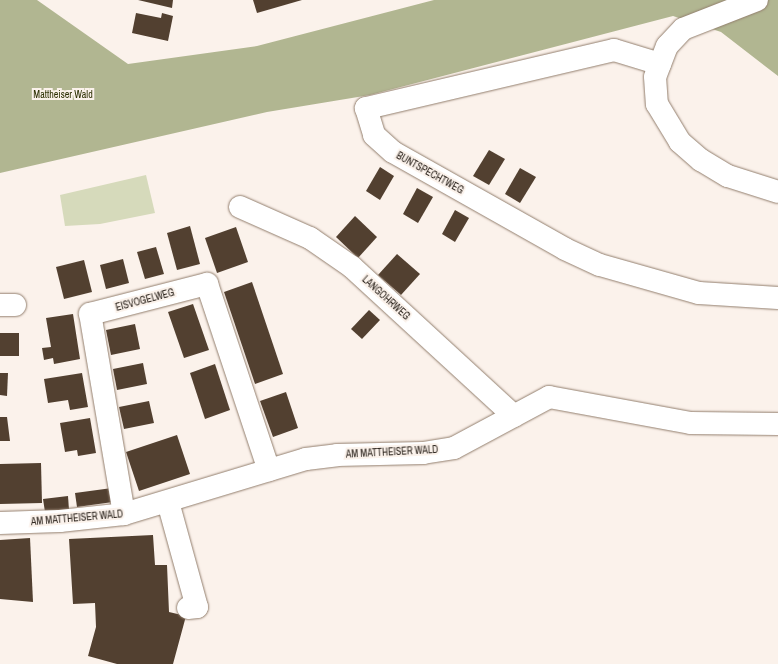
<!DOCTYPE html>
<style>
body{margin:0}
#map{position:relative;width:778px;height:664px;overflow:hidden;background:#fbf2eb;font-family:"Archivo Narrow",sans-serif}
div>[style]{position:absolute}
.green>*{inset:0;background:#d6dabb}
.forest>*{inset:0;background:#b1b691}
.building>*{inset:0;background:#524030}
.roads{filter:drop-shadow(0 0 1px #927e6d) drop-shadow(0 0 1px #927e6d)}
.minor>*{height:22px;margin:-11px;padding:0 11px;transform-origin:11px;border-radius:11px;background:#fff}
span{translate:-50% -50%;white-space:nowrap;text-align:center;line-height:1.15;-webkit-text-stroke:4px #fbf2eb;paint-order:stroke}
.park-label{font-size:10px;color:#2b2e00}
.street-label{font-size:10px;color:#2a221b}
</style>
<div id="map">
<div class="green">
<i style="clip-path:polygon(146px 175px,155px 213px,100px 224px,65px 226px,60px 195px)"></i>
</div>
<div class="forest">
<i style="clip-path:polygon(0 0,37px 0,128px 64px,257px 46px,434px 0,778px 0,778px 76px,721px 32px,673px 16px,370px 95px,267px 112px,0 173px)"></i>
</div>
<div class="building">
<i style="clip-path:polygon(138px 0,173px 0,172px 8px)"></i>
<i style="clip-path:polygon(253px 0,302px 0,257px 13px)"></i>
<i style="clip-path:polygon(136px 13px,161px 18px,162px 13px,173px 16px,168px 41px,132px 33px)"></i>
<i style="clip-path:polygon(489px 150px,505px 159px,489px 185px,473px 176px)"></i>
<i style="clip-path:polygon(380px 167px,394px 176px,380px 200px,366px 191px)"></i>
<i style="clip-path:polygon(520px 168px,536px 177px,520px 203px,505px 194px)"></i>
<i style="clip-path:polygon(417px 188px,433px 197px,418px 223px,403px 214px)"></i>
<i style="clip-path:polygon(455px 210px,469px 218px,455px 242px,442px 234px)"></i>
<i style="clip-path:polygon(355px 216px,377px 237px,358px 258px,336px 237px)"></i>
<i style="clip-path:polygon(190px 226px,200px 264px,177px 270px,167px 233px)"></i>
<i style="clip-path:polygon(236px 227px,248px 262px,217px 273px,205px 238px)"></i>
<i style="clip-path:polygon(156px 247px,164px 274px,145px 279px,137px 252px)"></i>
<i style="clip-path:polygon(397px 254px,420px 274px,401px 295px,378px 275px)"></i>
<i style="clip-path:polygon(123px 259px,129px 283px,106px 289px,100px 265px)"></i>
<i style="clip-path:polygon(84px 260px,92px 292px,64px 299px,56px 267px)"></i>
<i style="clip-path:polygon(252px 282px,283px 374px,255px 384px,224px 292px)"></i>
<i style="clip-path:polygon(193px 304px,209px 350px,184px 358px,168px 312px)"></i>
<i style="clip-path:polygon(369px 310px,380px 320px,362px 339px,351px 329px)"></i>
<i style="clip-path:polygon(73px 314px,80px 359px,54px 364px,53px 358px,44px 360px,42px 348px,51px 347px,46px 318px)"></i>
<i style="clip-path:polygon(135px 324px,140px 349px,111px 355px,106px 330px)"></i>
<i style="clip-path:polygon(0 333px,19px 333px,19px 356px,0 356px)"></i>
<i style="clip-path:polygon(143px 363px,147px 384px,117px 390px,113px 369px)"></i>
<i style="clip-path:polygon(215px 364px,230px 410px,205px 419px,190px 373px)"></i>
<i style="clip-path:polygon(0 373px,8px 373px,7px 396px,0 395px)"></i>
<i style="clip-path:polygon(82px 373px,88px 407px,70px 410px,68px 400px,48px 403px,44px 379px)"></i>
<i style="clip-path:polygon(286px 392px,298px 428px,273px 437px,260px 401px)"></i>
<i style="clip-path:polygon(149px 401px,154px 423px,124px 429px,119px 407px)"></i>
<i style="clip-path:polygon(0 417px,7px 417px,10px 441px,0 441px)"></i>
<i style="clip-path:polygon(90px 418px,96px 453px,78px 456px,77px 450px,65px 452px,60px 423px)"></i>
<i style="clip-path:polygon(177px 435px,190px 474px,139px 491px,126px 452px)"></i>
<i style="clip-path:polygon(41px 463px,42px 503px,0 504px,0 464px)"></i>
<i style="clip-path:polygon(112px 488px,113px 502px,77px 507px,75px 493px)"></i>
<i style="clip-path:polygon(68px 496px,69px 510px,45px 512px,43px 499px)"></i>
<i style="clip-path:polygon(153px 535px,155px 565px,167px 565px,169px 612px,186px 616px,173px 664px,117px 664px,88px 656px,96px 627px,95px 603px,73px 604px,69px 539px)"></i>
<i style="clip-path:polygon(30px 538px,33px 602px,0 599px,0 540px)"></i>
</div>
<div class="roads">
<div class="minor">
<i style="left:757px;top:0;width:79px;rotate:158.6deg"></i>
<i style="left:683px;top:29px;width:23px;rotate:133deg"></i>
<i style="left:667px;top:46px;width:33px;rotate:111deg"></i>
<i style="left:655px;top:77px;width:27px;rotate:86deg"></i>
<i style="left:657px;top:104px;width:44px;rotate:58.8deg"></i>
<i style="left:680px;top:142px;width:28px;rotate:41deg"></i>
<i style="left:701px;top:160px;width:31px;rotate:31deg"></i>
<i style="left:728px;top:176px;width:52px;rotate:17.7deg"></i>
<i style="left:660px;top:64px;width:48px;rotate:-163.1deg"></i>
<i style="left:614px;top:50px;width:255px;rotate:166.8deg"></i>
<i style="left:366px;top:108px;width:28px;rotate:73deg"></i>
<i style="left:374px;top:135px;width:25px;rotate:42deg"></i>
<i style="left:393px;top:152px;width:197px;rotate:29.4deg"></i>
<i style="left:565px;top:249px;width:38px;rotate:25deg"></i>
<i style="left:600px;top:265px;width:103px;rotate:15.8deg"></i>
<i style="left:699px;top:293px;width:79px;rotate:3.6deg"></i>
<i style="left:240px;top:207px;width:77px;rotate:23.9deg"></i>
<i style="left:310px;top:238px;width:51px;rotate:34.6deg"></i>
<i style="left:352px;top:267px;width:220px;rotate:42.6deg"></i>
<i style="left:0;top:305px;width:15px"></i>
<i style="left:168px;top:502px;width:109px;rotate:74.6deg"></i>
<i style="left:197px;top:607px;width:9px;rotate:174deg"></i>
<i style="left:124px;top:514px;width:203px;rotate:-99.6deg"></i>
<i style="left:90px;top:314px;width:121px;rotate:-14.4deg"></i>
<i style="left:207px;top:284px;width:196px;rotate:71.6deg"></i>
<i style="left:0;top:523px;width:60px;rotate:-1.9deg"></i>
<i style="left:60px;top:521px;width:64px;rotate:-6.2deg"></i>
<i style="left:124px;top:514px;width:190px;rotate:-16.8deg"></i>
<i style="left:306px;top:459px;width:31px;rotate:-7deg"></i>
<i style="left:337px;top:455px;width:86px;rotate:-1.3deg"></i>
<i style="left:423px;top:453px;width:31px;rotate:-9deg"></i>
<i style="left:454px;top:448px;width:108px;rotate:-28.2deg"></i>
<i style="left:549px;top:397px;width:144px;rotate:10.4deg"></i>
<i style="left:691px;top:423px;width:87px;rotate:0.7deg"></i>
</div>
</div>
<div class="park-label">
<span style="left:63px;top:95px">Mattheiser Wald</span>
</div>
<div class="street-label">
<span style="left:430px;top:173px;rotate:29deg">BUNTSPECHTWEG</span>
<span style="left:386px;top:298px;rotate:42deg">LANGOHRWEG</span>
<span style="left:145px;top:300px;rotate:-15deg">EISVOGELWEG</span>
<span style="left:392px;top:452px;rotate:-3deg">AM MATTHEISER WALD</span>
<span style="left:77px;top:518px;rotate:-5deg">AM MATTHEISER WALD</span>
</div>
</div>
